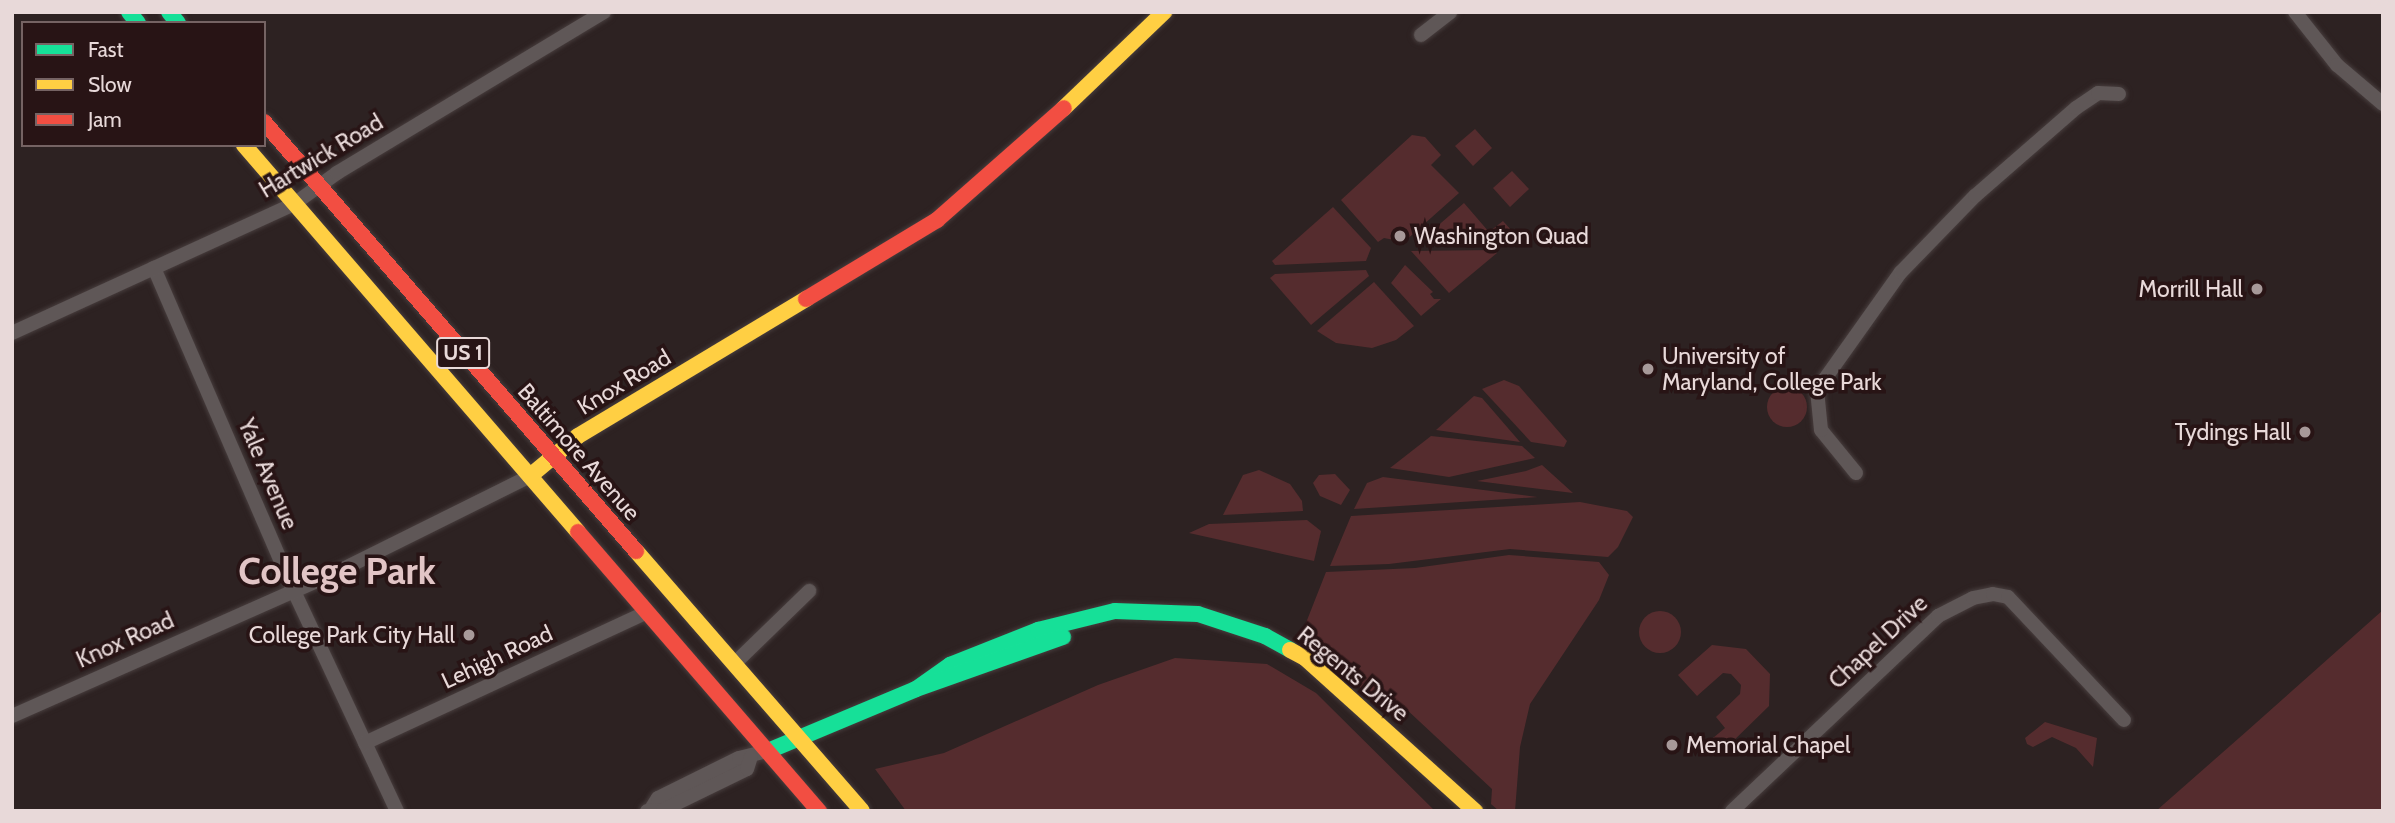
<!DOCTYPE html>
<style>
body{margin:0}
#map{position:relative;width:2395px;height:823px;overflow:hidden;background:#2d2222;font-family:Cabin,sans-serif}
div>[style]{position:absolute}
.green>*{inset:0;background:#552c2e}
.round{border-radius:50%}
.roads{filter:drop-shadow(0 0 2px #473d3d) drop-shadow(0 0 2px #473d3d)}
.street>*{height:14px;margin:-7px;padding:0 7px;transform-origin:7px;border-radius:7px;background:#5f5757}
.fast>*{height:16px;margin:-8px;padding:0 8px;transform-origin:8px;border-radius:8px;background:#16e098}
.slow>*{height:16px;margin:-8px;padding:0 8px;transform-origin:8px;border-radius:8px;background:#ffcf43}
.jam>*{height:16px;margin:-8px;padding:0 8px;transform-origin:8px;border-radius:8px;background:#f24e42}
.dots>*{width:19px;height:19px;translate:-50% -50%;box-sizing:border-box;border:4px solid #281415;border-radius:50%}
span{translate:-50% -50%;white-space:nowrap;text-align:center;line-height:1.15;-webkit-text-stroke:7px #281415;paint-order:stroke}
.shield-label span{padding:2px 5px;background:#281415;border:2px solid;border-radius:5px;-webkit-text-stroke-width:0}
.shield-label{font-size:21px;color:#e8d9d9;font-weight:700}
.street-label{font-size:23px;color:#e8d9d9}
.poi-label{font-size:23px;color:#e8d9d9}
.left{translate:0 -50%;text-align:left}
.right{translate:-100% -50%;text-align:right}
.town-label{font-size:37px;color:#e2c5c6;font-weight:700}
.frame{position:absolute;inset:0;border:14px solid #e8d9d9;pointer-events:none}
.legend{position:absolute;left:21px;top:21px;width:245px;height:126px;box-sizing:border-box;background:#281415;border:2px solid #756363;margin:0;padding:9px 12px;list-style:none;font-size:21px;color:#e8d9d9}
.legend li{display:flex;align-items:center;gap:14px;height:35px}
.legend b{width:35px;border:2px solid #756363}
</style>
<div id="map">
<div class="green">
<i style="clip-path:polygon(1475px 129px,1492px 148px,1473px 166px,1455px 146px)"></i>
<i style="clip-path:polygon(1412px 135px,1425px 137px,1441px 155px,1431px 165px,1459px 193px,1404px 242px,1384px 238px,1378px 242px,1341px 200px)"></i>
<i style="clip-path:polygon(1512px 171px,1529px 189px,1510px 207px,1493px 188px)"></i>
<i style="clip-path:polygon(1464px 203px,1489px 232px,1503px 221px,1513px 232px,1498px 245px,1486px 240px,1419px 242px)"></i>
<i style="clip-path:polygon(1333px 207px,1371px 248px,1366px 261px,1275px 265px,1272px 261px)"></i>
<i style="clip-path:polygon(1494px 250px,1497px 253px,1449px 293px,1411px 251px)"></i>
<i style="clip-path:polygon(1405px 265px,1433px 292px,1430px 294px,1434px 299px,1441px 299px,1421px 316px,1391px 283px)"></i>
<i style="clip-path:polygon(1366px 270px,1369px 276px,1311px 325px,1270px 278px,1275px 274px)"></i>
<i style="clip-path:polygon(1374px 282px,1414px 326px,1396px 340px,1372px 348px,1336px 343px,1317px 331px)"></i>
<i style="clip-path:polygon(1504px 380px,1519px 386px,1567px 441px,1564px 447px,1531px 442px,1482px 389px)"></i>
<i class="round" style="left:1767px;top:387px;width:40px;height:40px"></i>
<i style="clip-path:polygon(1474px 396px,1482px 398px,1520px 442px,1436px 430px)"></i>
<i style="clip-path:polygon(1431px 436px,1522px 446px,1535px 458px,1449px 477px,1390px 468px)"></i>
<i style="clip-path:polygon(1542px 465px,1573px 493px,1477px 481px,1526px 471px)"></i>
<i style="clip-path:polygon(1259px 470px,1290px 484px,1302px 501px,1303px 511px,1223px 515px,1243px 475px)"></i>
<i style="clip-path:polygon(1335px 474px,1350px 490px,1341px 505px,1320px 496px,1313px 483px,1319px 475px)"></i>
<i style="clip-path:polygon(1383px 477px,1537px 497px,1538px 497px,1354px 509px,1367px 483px)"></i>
<i style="clip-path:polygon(1580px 502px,1627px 511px,1633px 517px,1618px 547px,1608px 557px,1510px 549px,1389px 564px,1330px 566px,1351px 516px)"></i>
<i style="clip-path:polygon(1307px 520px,1321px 531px,1314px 561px,1189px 533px,1209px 524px)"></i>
<i style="clip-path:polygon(1509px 555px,1599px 562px,1609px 575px,1599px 600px,1530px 704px,1520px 747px,1515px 811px,1499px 811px,1491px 804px,1492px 789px,1405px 708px,1401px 721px,1300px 638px,1326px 572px,1415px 568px)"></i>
<i style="clip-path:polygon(2383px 610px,2383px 811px,2156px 811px,2247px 731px)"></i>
<i class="round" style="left:1639px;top:611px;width:42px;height:42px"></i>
<i style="clip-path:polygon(1712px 645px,1746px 649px,1770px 674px,1769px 706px,1723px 751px,1713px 738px,1725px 728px,1716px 717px,1740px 694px,1741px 685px,1731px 674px,1723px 673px,1697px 696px,1678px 675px)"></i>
<i style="clip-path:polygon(1175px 658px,1267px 664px,1316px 693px,1435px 811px,906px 811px,875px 769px,944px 753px,1098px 685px)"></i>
<i style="clip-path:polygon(2045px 722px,2097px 738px,2093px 767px,2076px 748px,2052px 737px,2033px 747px,2027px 744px,2025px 738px)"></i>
</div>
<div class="roads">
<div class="street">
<i style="left:2295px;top:12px;width:68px;rotate:51.6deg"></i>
<i style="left:2337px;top:65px;width:60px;rotate:40.3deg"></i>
<i style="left:1421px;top:35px;width:37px;rotate:-38deg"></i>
<i style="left:154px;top:268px;width:350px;rotate:66.6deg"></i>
<i style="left:293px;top:589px;width:245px;rotate:64.9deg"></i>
<i style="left:12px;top:333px;width:310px;rotate:-24.6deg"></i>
<i style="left:294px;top:204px;width:53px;rotate:-35.8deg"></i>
<i style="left:337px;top:173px;width:312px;rotate:-31.1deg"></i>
<i style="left:1856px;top:473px;width:55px;rotate:-129.1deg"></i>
<i style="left:1821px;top:430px;width:40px;rotate:-95.7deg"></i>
<i style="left:1817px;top:390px;width:145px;rotate:-54.6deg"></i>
<i style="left:1901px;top:272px;width:106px;rotate:-45.8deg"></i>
<i style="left:1975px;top:196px;width:134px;rotate:-41.1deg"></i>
<i style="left:2076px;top:108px;width:27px;rotate:-34deg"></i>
<i style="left:2098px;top:93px;width:21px;rotate:3deg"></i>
<i style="left:734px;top:664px;width:105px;rotate:-44.2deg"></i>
<i style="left:12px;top:716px;width:362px;rotate:-23.9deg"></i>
<i style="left:343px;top:569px;width:209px;rotate:-26.4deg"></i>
<i style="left:365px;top:743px;width:311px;rotate:-24.9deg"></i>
<i style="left:651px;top:809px;width:13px;rotate:-58deg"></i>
<i style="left:658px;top:798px;width:90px;rotate:-26.3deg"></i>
<i style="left:739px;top:758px;width:30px;rotate:-14deg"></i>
<i style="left:647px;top:811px;width:16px;rotate:-4deg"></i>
<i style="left:663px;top:810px;width:93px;rotate:-26deg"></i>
<i style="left:747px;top:769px;width:13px;rotate:-72deg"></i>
<i style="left:1732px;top:811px;width:284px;rotate:-43.4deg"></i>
<i style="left:1938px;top:616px;width:39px;rotate:-27deg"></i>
<i style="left:1973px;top:598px;width:20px;rotate:-11deg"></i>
<i style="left:1993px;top:594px;width:15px;rotate:11deg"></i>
<i style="left:2008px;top:597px;width:169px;rotate:46.7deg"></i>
</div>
<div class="fast">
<i style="left:129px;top:12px;width:14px;rotate:51deg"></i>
<i style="left:169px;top:12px;width:14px;rotate:51deg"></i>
<i style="left:916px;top:689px;width:42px;rotate:-35.2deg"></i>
<i style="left:950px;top:665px;width:95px;rotate:-21.7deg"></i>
<i style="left:1038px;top:630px;width:79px;rotate:-13.9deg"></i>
<i style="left:1115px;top:611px;width:83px;rotate:2.1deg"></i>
<i style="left:1198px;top:614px;width:71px;rotate:18.2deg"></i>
<i style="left:1265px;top:636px;width:29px;rotate:29deg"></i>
<i style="left:768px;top:751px;width:160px;rotate:-22.7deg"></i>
<i style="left:916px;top:689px;width:156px;rotate:-19.5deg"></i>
</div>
<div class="slow">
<i style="left:1064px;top:108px;width:139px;rotate:-43.8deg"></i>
<i style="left:244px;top:145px;width:511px;rotate:49.2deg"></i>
<i style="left:530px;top:476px;width:62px;rotate:-39.8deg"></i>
<i style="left:578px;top:436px;width:266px;rotate:-31deg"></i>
<i style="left:636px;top:551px;width:344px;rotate:49deg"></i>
<i style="left:1290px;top:650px;width:17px;rotate:28deg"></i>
<i style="left:1305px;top:658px;width:229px;rotate:42deg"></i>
</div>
<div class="jam">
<i style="left:264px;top:122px;width:568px;rotate:49.07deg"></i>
<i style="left:806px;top:299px;width:153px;rotate:-31.1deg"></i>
<i style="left:937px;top:220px;width:169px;rotate:-41.4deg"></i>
<i style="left:578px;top:532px;width:369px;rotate:49.2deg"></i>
</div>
</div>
<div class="dots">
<i style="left:1400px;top:236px;background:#a79999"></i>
<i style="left:2257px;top:289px;background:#a79999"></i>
<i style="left:1648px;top:369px;background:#a79999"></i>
<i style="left:2305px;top:432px;background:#a79999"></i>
<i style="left:469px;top:635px;background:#a79999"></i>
<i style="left:1672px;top:745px;background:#a79999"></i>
</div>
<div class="shield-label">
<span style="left:463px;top:353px">US 1</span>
</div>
<div class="street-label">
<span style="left:321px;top:156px;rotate:-31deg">Hartwick Road</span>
<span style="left:624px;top:382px;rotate:-31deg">Knox Road</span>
<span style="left:579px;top:452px;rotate:49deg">Baltimore Avenue</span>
<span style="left:268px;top:474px;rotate:67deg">Yale Avenue</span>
<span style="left:125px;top:640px;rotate:-24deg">Knox Road</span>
<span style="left:1878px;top:642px;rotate:-43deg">Chapel Drive</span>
<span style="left:497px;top:657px;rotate:-25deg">Lehigh Road</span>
<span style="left:1353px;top:674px;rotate:39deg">Regents Drive</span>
</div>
<div class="poi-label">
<span class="left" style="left:1414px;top:236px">Washington Quad</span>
<span class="right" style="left:2243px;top:289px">Morrill Hall</span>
<span class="left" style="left:1662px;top:369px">University of<br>Maryland, College Park</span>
<span class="right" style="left:2291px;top:432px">Tydings Hall</span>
<span class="right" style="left:455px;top:635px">College Park City Hall</span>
<span class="left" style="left:1686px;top:745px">Memorial Chapel</span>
</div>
<div class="town-label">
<span style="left:337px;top:571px">College Park</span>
</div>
<div class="frame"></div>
<ul class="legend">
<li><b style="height:9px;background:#16e098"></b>Fast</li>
<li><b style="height:9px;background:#ffcf43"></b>Slow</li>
<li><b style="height:9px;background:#f24e42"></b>Jam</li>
</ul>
</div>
